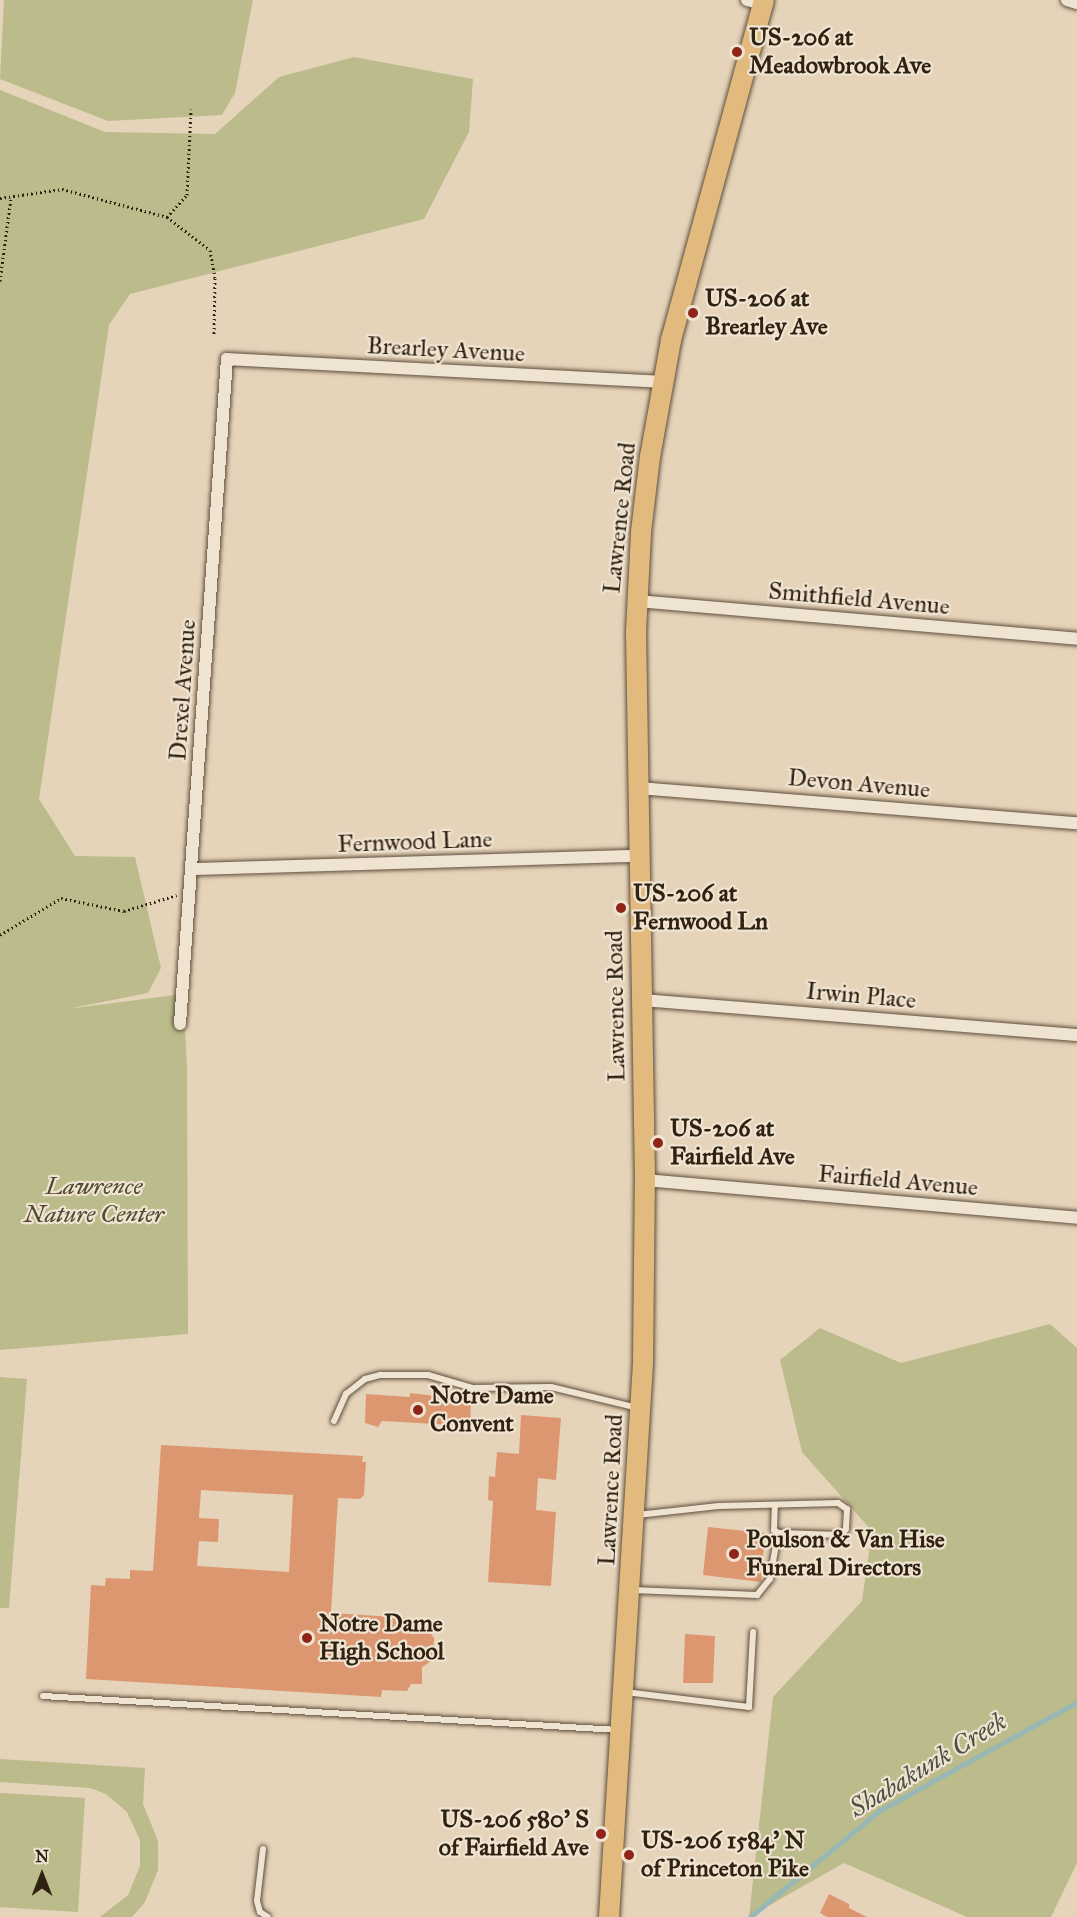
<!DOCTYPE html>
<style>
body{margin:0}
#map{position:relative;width:1077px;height:1917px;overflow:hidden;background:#e6d4ba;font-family:"IM FELL Great Primer",serif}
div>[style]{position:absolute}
.green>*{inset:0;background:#bbbb8b}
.stream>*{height:4.5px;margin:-2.25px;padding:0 2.25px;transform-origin:2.25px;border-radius:2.25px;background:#97b8b4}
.building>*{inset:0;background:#dd9770}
.path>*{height:3px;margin-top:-1.5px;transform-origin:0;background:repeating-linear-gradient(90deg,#302211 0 1.5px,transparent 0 4.5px)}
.roads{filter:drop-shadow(0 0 2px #5e4e3b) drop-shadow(0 0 2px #5e4e3b)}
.service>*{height:6px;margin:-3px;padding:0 3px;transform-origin:3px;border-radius:3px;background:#efe3d2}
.minor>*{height:12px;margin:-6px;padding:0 6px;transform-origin:6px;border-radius:6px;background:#efe3d2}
.primary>*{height:20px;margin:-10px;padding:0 10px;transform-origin:10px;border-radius:10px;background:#e3ba7d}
.dots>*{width:16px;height:16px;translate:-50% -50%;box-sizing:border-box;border:3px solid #efe3d2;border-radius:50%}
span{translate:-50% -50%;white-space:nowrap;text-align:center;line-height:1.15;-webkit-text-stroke:4.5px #efe3d2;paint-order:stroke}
.poi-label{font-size:24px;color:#302211;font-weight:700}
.left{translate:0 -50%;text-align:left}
.right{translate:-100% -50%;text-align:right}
.street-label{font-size:24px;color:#302211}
.park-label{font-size:24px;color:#534830;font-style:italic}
.water-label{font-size:26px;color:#4f4f42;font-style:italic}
.north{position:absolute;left:12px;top:1845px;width:60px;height:60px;-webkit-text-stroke:4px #efe3d2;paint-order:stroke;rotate:0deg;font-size:16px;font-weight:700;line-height:24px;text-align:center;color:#302211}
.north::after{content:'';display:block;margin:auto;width:21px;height:27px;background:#302211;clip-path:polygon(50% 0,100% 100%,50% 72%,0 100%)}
</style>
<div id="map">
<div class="green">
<i style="clip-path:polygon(4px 0,253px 0,235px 93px,222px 115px,108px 121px,0 79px)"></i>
<i style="clip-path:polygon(354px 57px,473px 79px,469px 132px,424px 219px,130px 294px,109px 325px,39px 799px,75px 856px,135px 857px,161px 968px,148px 993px,67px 1009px,183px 994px,187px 1067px,188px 1334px,0 1350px,0 90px,105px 132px,215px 134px,279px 77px)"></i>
<i style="clip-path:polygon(1050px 1324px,1077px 1348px,1077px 1863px,1051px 1917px,967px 1917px,844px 1863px,749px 1917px,773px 1697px,862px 1601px,872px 1531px,802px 1452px,780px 1360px,820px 1328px,901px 1363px)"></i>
<i style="clip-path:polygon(0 1377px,27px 1379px,9px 1608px,0 1608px)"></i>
<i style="clip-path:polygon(0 1759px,145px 1768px,143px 1804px,158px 1841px,158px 1870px,145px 1902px,132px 1917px,100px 1917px,128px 1895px,140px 1866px,140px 1840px,127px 1812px,106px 1794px,90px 1788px,0 1782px)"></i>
<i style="clip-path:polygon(0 1793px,85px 1798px,78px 1912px,0 1907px)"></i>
</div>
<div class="stream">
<i style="left:750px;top:1917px;width:167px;rotate:-39.4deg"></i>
<i style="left:879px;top:1811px;width:226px;rotate:-28.8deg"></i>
</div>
<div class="building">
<i style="clip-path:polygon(410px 1393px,471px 1400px,470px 1426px,382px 1421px,378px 1427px,365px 1423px,366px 1394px,410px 1397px)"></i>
<i style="clip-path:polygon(521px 1415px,561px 1418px,556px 1480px,538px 1478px,536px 1510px,556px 1512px,551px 1586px,488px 1582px,493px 1501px,488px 1500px,489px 1476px,495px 1477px,497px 1452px,519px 1454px)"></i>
<i style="clip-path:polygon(evenodd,161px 1445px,363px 1456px,362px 1462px,366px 1462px,364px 1495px,360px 1499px,338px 1498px,331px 1613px,410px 1618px,410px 1622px,423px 1623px,434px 1638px,433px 1660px,422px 1667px,422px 1684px,411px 1684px,407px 1691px,382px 1690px,381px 1697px,86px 1679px,91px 1585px,105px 1586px,106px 1578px,130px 1579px,130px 1570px,153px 1571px,161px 1445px,201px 1490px,293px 1495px,289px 1572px,197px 1566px,199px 1541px,218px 1542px,219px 1519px,199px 1518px,201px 1490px)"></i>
<i style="clip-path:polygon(708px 1527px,765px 1533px,761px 1582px,703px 1575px)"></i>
<i style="clip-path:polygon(685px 1634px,715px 1636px,713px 1683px,683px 1683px)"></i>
<i style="clip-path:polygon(829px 1894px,849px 1904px,849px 1908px,867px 1917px,827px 1917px,820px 1913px)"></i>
</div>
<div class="path">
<i style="left:0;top:198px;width:63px;rotate:-8.3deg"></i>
<i style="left:62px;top:189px;width:109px;rotate:14.9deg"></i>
<i style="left:167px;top:217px;width:30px;rotate:-48deg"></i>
<i style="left:187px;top:195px;width:86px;rotate:-87.3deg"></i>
<i style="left:167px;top:217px;width:54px;rotate:37.5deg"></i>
<i style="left:210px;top:250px;width:28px;rotate:80deg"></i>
<i style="left:215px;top:278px;width:58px;rotate:91deg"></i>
<i style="left:0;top:281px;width:85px;rotate:-82.5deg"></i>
<i style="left:0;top:935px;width:71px;rotate:-31.2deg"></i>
<i style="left:61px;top:898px;width:64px;rotate:11.7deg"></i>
<i style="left:124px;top:911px;width:55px;rotate:-16.8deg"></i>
</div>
<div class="roads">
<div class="service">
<i style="left:334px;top:1421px;width:30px;rotate:-66deg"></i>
<i style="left:346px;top:1394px;width:24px;rotate:-38deg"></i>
<i style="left:365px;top:1379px;width:16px;rotate:-15deg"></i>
<i style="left:380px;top:1375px;width:48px"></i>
<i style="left:428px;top:1375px;width:47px;rotate:16.1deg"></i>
<i style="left:473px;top:1388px;width:78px;rotate:-0.7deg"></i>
<i style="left:551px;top:1387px;width:89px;rotate:13.6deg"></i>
<i style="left:637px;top:1515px;width:82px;rotate:-6.3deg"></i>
<i style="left:719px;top:1506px;width:119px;rotate:-1.4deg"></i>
<i style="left:838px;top:1503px;width:11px;rotate:34deg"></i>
<i style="left:847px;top:1509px;width:20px;rotate:93deg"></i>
<i style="left:846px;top:1529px;width:8px;rotate:130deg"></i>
<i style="left:841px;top:1535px;width:63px;rotate:-178.2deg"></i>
<i style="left:778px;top:1533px;width:5px;rotate:-143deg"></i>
<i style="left:774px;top:1530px;width:25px;rotate:-88deg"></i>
<i style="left:632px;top:1590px;width:125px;rotate:2.3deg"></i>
<i style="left:757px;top:1595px;width:21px;rotate:-51deg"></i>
<i style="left:770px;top:1579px;width:47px;rotate:-80.1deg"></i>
<i style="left:625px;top:1692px;width:125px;rotate:6.9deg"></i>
<i style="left:749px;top:1707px;width:75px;rotate:-86.9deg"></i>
<i style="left:43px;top:1696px;width:576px;rotate:3.38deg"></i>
<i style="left:263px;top:1849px;width:52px;rotate:96.6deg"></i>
<i style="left:257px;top:1901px;width:11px;rotate:75deg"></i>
<i style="left:260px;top:1912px;width:9px;rotate:32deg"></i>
</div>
<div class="minor">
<i style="left:747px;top:0;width:16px;rotate:14deg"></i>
<i style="left:1067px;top:0;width:10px;rotate:17deg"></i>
<i style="left:637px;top:601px;width:442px;rotate:4.9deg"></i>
<i style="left:638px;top:788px;width:440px;rotate:4.6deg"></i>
<i style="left:193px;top:869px;width:446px;rotate:-1.7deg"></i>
<i style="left:642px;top:1000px;width:436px;rotate:4.6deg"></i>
<i style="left:180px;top:1024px;width:667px;rotate:-85.96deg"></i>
<i style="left:227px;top:359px;width:437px;rotate:3deg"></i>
<i style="left:645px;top:1180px;width:434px;rotate:5deg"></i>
</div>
<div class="primary">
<i style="left:609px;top:1917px;width:556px;rotate:-86.49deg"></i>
<i style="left:643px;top:1362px;width:182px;rotate:-89.4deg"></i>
<i style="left:645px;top:1180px;width:548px;rotate:-90.94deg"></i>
<i style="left:636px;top:632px;width:100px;rotate:-87.1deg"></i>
<i style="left:641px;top:532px;width:76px;rotate:-83.2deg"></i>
<i style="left:650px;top:457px;width:119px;rotate:-79.8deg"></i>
<i style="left:671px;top:340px;width:352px;rotate:-74.7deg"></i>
</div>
</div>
<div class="dots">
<i style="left:737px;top:52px;background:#8f2418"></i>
<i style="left:693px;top:313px;background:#8f2418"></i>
<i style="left:621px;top:908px;background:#8f2418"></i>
<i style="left:658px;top:1143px;background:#8f2418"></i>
<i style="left:418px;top:1410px;background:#8f2418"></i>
<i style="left:734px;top:1554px;background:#8f2418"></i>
<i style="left:307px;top:1638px;background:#8f2418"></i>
<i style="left:601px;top:1834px;background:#8f2418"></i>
<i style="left:629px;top:1855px;background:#8f2418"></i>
</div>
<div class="poi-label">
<span class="left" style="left:749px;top:52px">US-206 at<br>Meadowbrook Ave</span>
<span class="left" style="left:705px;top:313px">US-206 at<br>Brearley Ave</span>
<span class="left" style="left:633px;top:908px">US-206 at<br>Fernwood Ln</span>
<span class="left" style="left:670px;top:1143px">US-206 at<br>Fairfield Ave</span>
<span class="left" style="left:430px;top:1410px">Notre Dame<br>Convent</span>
<span class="left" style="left:746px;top:1554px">Poulson &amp; Van Hise<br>Funeral Directors</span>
<span class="left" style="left:319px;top:1638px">Notre Dame<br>High School</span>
<span class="right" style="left:589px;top:1834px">US-206 580' S<br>of Fairfield Ave</span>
<span class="left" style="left:641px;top:1855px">US-206 1584' N<br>of Princeton Pike</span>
</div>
<div class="street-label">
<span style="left:446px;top:350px;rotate:3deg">Brearley Avenue</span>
<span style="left:620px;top:518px;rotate:-84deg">Lawrence Road</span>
<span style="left:859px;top:599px;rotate:5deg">Smithfield Avenue</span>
<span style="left:183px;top:690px;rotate:-86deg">Drexel Avenue</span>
<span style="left:859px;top:784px;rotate:5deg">Devon Avenue</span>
<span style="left:415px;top:842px;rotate:-2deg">Fernwood Lane</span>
<span style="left:861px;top:996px;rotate:5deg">Irwin Place</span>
<span style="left:616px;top:1006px;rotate:-91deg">Lawrence Road</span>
<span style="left:898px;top:1181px;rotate:5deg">Fairfield Avenue</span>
<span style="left:611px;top:1490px;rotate:-87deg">Lawrence Road</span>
</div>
<div class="park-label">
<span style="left:94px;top:1201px">Lawrence<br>Nature Center</span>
</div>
<div class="water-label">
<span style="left:928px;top:1765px;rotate:-31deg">Shabakunk Creek</span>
</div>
<div class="north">N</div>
</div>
